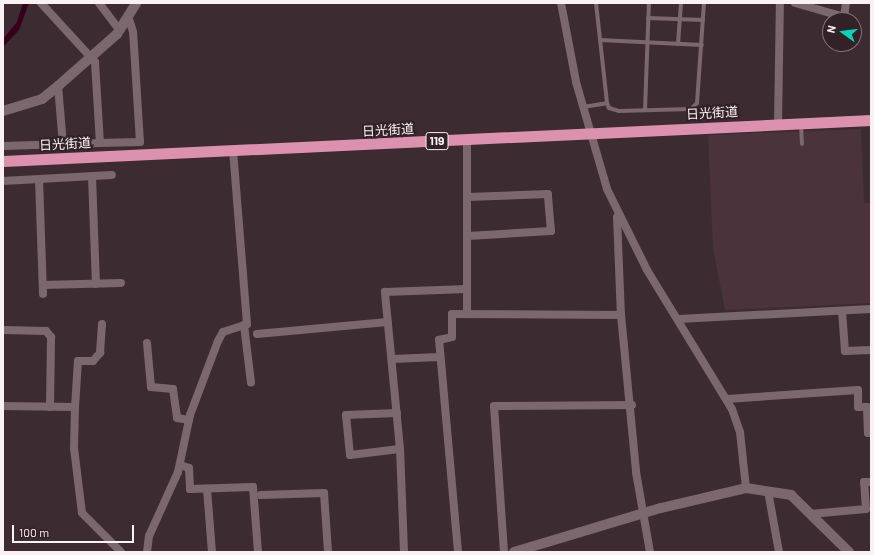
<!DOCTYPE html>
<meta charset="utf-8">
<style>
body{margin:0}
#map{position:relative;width:874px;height:555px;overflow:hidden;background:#3c2c31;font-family:Barlow,"Noto Sans JP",sans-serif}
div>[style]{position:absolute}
.built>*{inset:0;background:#4a333a}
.water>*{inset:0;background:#350018}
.service>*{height:4px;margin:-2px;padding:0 2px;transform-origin:2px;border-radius:2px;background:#7b686e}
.minor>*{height:8px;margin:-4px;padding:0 4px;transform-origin:4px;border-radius:4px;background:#7b686e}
.tertiary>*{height:10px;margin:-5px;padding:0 5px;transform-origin:5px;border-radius:5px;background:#7b686e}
.trunk>*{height:11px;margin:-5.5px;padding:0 5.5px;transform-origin:5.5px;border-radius:5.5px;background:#dc92ac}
span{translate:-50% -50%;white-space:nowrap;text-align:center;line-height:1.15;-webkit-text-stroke:4px #322227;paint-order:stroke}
.shield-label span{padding:1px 3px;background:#322227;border:1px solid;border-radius:3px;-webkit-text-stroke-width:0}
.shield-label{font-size:12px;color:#fbf0f3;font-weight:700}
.street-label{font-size:13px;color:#fbf0f3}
.frame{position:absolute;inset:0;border:4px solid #fbf0f3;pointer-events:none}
.north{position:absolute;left:822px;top:12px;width:40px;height:40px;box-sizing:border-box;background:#322227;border:1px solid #827479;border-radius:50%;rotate:284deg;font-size:11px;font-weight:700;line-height:16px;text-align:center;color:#fbf0f3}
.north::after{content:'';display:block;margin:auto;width:14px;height:18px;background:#04d5b6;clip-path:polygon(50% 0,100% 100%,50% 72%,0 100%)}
.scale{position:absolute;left:12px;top:525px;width:122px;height:18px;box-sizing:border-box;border:2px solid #fbf0f3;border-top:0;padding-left:5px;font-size:12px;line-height:14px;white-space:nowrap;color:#fbf0f3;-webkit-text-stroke:3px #322227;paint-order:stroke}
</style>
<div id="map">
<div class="built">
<i style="clip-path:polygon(861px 129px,864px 203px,871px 203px,871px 303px,725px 310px,713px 248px,708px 135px)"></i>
</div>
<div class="water">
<i style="clip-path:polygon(23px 3px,29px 3px,19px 30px,3px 47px,3px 39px,17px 22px)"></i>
</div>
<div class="service">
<i style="left:596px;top:3px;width:101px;rotate:83.7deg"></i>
<i style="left:607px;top:103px;width:5px;rotate:68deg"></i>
<i style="left:609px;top:108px;width:10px;rotate:17deg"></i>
<i style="left:619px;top:111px;width:72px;rotate:-1.6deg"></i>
<i style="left:691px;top:109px;width:8px;rotate:-45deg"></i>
<i style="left:697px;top:103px;width:100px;rotate:-86deg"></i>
<i style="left:648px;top:18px;width:55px;rotate:2.1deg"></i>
<i style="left:600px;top:40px;width:102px;rotate:2.8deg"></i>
<i style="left:678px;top:44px;width:41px;rotate:-85.8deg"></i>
<i style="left:583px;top:107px;width:24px;rotate:-9deg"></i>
<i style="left:645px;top:110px;width:107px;rotate:-87.9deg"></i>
<i style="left:801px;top:125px;width:19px;rotate:87deg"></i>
</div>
<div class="minor">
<i style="left:41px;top:3px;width:80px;rotate:47.5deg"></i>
<i style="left:95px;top:62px;width:81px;rotate:86.5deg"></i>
<i style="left:100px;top:143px;width:40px;rotate:-1.4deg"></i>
<i style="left:140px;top:142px;width:110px;rotate:-93.6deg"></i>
<i style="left:133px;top:32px;width:17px;rotate:-107deg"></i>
<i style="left:99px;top:3px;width:34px;rotate:53deg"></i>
<i style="left:561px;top:3px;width:80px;rotate:79.2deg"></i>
<i style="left:576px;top:82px;width:111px;rotate:73.8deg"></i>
<i style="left:607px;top:189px;width:90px;rotate:63.7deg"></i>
<i style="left:647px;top:270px;width:163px;rotate:58.6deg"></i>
<i style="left:732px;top:409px;width:24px;rotate:71deg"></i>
<i style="left:740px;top:432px;width:56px;rotate:83.9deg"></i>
<i style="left:795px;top:3px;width:51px;rotate:15.9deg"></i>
<i style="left:844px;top:17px;width:14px;rotate:-82deg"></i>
<i style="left:58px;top:86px;width:58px;rotate:85.1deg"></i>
<i style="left:778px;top:124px;width:121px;rotate:-89.1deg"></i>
<i style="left:467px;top:140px;width:173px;rotate:90deg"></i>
<i style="left:3px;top:146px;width:97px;rotate:-1.8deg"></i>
<i style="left:92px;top:176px;width:108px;rotate:87.9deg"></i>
<i style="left:39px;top:179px;width:115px;rotate:88deg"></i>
<i style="left:3px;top:181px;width:109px;rotate:-3.2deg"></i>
<i style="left:617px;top:217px;width:98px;rotate:87.7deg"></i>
<i style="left:621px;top:315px;width:158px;rotate:84.5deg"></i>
<i style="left:636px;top:472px;width:81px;rotate:80.1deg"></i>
<i style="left:467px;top:236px;width:84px;rotate:-3.4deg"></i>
<i style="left:551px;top:231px;width:37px;rotate:-95deg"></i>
<i style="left:548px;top:194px;width:81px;rotate:177.9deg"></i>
<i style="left:43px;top:285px;width:78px;rotate:-1.5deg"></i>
<i style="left:842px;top:311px;width:40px;rotate:85.7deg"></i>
<i style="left:845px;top:351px;width:26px;rotate:-2deg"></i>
<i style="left:679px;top:319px;width:192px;rotate:-3deg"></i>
<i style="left:244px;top:325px;width:58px;rotate:83.1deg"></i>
<i style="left:3px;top:330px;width:43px;rotate:1.3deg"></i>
<i style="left:46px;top:331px;width:8px;rotate:50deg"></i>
<i style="left:51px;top:337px;width:70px;rotate:90.8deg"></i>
<i style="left:257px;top:334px;width:131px;rotate:-5.3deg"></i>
<i style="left:147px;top:343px;width:44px;rotate:84.8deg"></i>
<i style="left:151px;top:387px;width:22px;rotate:5deg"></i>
<i style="left:173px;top:389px;width:29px;rotate:82deg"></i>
<i style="left:177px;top:418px;width:12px;rotate:9deg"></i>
<i style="left:392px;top:359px;width:48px;rotate:-2.4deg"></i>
<i style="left:727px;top:399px;width:131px;rotate:-3.9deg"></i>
<i style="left:858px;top:390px;width:17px;rotate:90deg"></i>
<i style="left:858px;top:407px;width:9px"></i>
<i style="left:867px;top:407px;width:26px;rotate:88deg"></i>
<i style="left:868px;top:433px;width:3px"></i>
<i style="left:3px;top:406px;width:72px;rotate:0.8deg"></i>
<i style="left:75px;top:407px;width:41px;rotate:91.4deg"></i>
<i style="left:74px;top:448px;width:65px;rotate:83deg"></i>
<i style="left:82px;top:513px;width:55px;rotate:45deg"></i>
<i style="left:75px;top:407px;width:46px;rotate:-86.3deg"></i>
<i style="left:78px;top:361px;width:15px"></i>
<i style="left:93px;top:361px;width:11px;rotate:-49deg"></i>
<i style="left:100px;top:353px;width:29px;rotate:-86deg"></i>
<i style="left:397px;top:413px;width:51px;rotate:177.8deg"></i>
<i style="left:346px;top:415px;width:40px;rotate:84.3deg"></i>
<i style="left:350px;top:455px;width:50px;rotate:-6.8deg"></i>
<i style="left:180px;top:465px;width:9px;rotate:18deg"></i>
<i style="left:189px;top:468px;width:21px;rotate:87deg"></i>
<i style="left:190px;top:489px;width:63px;rotate:-1.8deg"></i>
<i style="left:253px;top:487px;width:65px;rotate:85.6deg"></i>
<i style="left:207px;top:489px;width:63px;rotate:85.5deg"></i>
<i style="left:768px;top:491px;width:62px;rotate:79.8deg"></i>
<i style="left:261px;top:495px;width:63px;rotate:-1.8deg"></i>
<i style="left:324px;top:493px;width:59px;rotate:86.1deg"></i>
<i style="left:810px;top:514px;width:56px;rotate:-5.1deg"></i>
<i style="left:866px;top:509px;width:27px;rotate:-94deg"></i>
<i style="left:864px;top:482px;width:7px"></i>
<i style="left:147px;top:552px;width:16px;rotate:-83deg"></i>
<i style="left:149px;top:536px;width:70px;rotate:-65.6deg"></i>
<i style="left:178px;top:472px;width:58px;rotate:-78.1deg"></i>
<i style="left:190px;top:415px;width:79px;rotate:-69.3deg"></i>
<i style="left:218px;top:341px;width:10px;rotate:-61deg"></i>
<i style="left:223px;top:332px;width:25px;rotate:-18deg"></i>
<i style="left:247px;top:324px;width:174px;rotate:-94.6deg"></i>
<i style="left:404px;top:552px;width:103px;rotate:-92.2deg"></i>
<i style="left:400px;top:449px;width:158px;rotate:-95.5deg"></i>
<i style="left:385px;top:292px;width:82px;rotate:-2.1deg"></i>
<i style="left:458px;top:552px;width:213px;rotate:-95.1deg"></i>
<i style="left:439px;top:340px;width:13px;rotate:-13deg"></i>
<i style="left:452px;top:337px;width:23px;rotate:-90deg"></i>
<i style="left:452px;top:314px;width:169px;rotate:0.3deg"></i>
<i style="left:504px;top:552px;width:146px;rotate:-93.9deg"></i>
<i style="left:494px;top:406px;width:138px;rotate:-0.4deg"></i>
</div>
<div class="tertiary">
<i style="left:3px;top:111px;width:41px;rotate:-17.1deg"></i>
<i style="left:42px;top:99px;width:21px;rotate:-39deg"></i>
<i style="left:58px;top:86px;width:79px;rotate:-41.4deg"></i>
<i style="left:117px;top:34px;width:36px;rotate:-58deg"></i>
<i style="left:514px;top:552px;width:153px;rotate:-16.7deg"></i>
<i style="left:661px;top:508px;width:87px;rotate:-13.2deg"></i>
<i style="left:746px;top:488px;width:46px;rotate:8.8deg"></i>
<i style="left:791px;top:495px;width:81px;rotate:44.5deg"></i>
</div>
<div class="trunk">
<i style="left:3px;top:161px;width:869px;rotate:-2.7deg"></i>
</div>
<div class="shield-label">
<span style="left:437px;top:141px">119</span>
</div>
<div class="street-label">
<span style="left:712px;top:113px;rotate:-3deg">日光街道</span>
<span style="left:388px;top:130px;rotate:-3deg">日光街道</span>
<span style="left:65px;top:144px;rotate:-3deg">日光街道</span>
</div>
<div class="frame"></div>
<div class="north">N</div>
<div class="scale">100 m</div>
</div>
